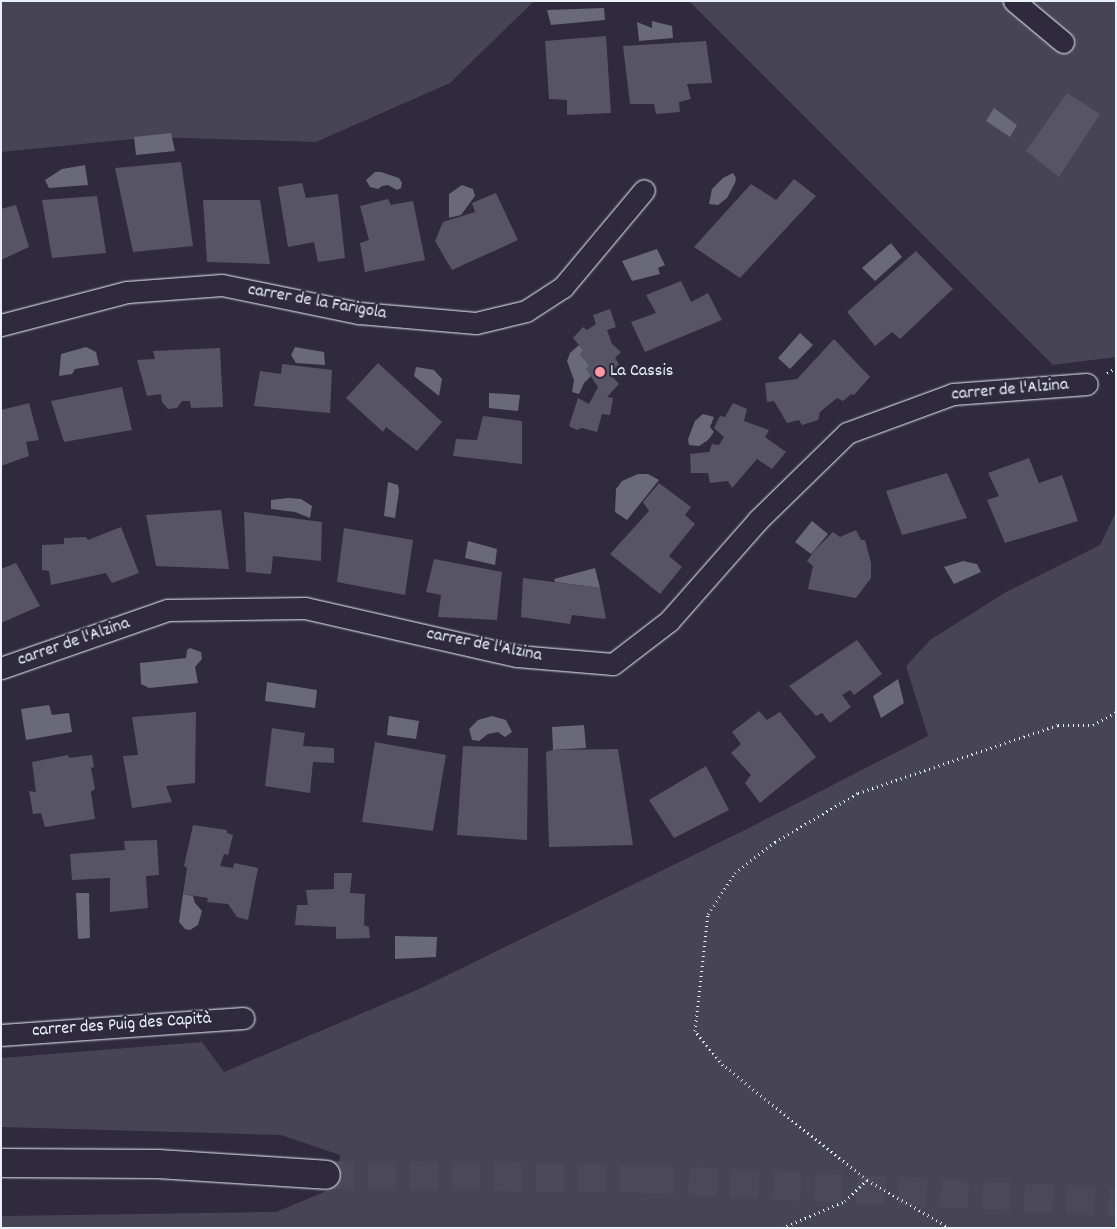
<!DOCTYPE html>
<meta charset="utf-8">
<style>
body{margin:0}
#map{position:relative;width:1117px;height:1229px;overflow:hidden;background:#2f2a3d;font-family:Dekko,sans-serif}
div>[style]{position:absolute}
.green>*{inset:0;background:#464455}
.water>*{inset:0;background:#696978}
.building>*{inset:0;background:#575565}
.motorway-tunnel>*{height:28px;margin-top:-14px;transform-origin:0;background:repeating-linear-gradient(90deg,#4b4859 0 28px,transparent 0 42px)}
.path>*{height:3px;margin-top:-1.5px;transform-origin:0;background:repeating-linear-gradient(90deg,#e8f1f8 0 1px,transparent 0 5px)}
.roads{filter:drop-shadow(0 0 1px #e8f1f8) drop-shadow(0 0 1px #e8f1f8)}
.minor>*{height:21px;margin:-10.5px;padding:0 10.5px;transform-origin:10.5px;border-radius:10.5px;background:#2f2a3d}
.motorway>*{height:28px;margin:-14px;padding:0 14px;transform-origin:14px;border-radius:14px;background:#2f2a3d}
.dots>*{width:14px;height:14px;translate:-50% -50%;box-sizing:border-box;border:2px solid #2f2a3d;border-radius:50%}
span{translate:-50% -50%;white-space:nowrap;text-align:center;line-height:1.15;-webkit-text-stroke:4.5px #2f2a3d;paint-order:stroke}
.street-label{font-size:18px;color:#e8f1f8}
.poi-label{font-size:18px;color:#e8f1f8}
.left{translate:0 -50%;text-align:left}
.frame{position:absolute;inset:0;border:2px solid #e8f1f8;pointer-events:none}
</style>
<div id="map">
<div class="green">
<i style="clip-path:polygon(1px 1px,534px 1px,450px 83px,316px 142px,153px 137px,1px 152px)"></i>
<i style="clip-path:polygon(689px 1px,1116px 1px,1116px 357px,1053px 365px)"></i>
<i style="clip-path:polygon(1116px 512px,1116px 1228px,1px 1228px,1px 1216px,276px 1212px,336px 1187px,340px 1155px,281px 1135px,1px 1127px,1px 1058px,202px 1042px,224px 1072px,419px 989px,747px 829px,928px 736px,906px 666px,930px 640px,1006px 592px,1100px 545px)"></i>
</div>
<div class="water">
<i style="clip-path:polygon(604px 8px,605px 20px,551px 25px,547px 10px)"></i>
<i style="clip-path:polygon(652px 21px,672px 26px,673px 38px,639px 41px,637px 22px,652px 28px)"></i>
<i style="clip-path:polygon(994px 108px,1017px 125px,1010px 137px,986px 121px)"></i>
<i style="clip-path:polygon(171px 133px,175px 151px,136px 155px,134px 137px)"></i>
<i style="clip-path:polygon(85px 165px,88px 185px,49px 188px,45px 180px,62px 169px)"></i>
<i style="clip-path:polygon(375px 172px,381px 172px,399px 178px,402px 183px,401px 188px,397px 190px,388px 185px,382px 186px,378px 189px,370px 187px,366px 180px)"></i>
<i style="clip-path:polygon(733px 173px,736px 178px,735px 183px,727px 198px,718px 205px,709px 204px,712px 189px,723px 178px)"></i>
<i style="clip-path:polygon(462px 185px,473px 189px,475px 196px,461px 215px,449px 218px,449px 194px)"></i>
<i style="clip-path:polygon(891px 243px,902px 257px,875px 281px,862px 268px)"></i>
<i style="clip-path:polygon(657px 249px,665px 265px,658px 268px,660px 274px,632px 281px,622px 261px)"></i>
<i style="clip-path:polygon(800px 333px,813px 345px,790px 369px,778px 358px)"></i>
<i style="clip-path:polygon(579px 345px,584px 351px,580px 354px,589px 365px,591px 376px,584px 383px,579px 394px,572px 392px,574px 380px,567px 361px,570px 353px)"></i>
<i style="clip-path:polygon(86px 347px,96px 352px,99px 365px,75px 369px,72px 374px,59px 376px,61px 354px)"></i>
<i style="clip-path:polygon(295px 347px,324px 352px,325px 365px,296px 363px,291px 355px)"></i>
<i style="clip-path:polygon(416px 367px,434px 370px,442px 379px,439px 396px,414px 376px)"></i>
<i style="clip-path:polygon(489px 393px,520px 395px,518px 411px,489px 408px)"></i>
<i style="clip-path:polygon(703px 414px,714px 417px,710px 427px,714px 432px,708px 440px,699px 446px,689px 445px,688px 439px,695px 421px)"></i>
<i style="clip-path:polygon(638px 474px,648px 474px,659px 480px,627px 520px,615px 512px,616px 489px,622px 481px)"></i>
<i style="clip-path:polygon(388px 482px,398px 485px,399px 491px,395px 518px,384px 516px)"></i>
<i style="clip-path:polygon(288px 498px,301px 499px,312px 506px,310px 518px,295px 512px,271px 509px,271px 500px)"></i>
<i style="clip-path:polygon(812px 521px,828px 534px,811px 554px,795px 542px)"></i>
<i style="clip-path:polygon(468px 541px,497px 549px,495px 565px,465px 558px)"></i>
<i style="clip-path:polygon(963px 561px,977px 564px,981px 572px,954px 584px,944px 567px)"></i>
<i style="clip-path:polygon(595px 568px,600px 588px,555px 582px,554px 579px)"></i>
<i style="clip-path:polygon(190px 648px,201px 652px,202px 659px,195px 667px,198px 683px,149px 688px,141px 684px,140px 663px,186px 658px,187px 650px)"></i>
<i style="clip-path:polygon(898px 679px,904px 703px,881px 718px,873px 696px)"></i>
<i style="clip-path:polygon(267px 682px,317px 690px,315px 708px,265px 701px)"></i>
<i style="clip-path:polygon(49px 705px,52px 715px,69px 713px,72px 732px,26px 740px,21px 709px)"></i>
<i style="clip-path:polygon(389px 716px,419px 721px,416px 739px,387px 735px)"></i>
<i style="clip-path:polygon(492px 716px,506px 720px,512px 732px,505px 737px,498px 732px,488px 734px,479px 741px,472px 740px,469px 729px,478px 720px)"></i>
<i style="clip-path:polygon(584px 725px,586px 748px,553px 750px,552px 727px)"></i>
<i style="clip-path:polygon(76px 893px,89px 893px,90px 938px,78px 939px)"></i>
<i style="clip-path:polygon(183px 894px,193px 896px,195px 903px,202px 911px,198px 925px,190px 930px,185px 929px,179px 922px)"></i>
<i style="clip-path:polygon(395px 936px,437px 937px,436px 957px,395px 959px)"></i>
</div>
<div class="building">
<i style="clip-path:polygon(606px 36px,611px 113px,567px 115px,567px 100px,549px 99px,545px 41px)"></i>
<i style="clip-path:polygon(706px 41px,712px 83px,687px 84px,691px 99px,679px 102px,680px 112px,656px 114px,654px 104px,630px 104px,623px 46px)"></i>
<i style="clip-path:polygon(1067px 93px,1100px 114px,1059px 177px,1026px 151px)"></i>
<i style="clip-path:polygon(181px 162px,193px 246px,133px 252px,115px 168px)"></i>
<i style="clip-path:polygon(794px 179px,816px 196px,740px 278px,694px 247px,751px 184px,776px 200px)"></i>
<i style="clip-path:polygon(302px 183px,306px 198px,338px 194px,345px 258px,318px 262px,314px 242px,288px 247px,278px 187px)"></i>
<i style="clip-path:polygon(496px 193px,518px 240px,452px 270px,435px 241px,443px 222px,475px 212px,472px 203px)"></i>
<i style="clip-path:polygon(97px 196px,106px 253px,52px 258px,42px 200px)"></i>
<i style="clip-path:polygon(388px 199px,391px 205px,413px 201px,425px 260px,365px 272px,360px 243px,369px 240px,360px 206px)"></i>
<i style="clip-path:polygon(203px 200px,260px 200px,270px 264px,207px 262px)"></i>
<i style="clip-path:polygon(16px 205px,29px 247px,1px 260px,1px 209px)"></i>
<i style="clip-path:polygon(916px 251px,953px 289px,900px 339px,892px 332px,875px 346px,847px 312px)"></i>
<i style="clip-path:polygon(681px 281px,691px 302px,708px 293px,722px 320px,645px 352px,631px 322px,656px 313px,646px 295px)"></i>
<i style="clip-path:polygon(610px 309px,616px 327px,607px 330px,612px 344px,621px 352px,615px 358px,619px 364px,610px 374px,619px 384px,607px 397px,613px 398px,610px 415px,602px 414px,597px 432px,582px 428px,577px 430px,569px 426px,578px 398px,589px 404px,598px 387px,586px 369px,589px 365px,580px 354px,584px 351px,573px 338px,583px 327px,587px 330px,596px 324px,593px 315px)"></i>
<i style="clip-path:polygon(834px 339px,870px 377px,854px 395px,851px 394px,843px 401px,837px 398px,820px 412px,818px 420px,802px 425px,799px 420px,787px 423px,774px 401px,767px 402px,765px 383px,797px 379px)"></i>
<i style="clip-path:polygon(220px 348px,223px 407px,191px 408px,190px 401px,182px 401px,177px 408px,168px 409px,162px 402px,161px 394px,147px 396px,137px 360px,155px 359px,153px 351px)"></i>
<i style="clip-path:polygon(378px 363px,442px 422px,417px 451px,386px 427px,383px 432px,346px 398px)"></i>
<i style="clip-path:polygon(282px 364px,332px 370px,330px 413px,254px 406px,260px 371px,281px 374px)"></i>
<i style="clip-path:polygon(122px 387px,132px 430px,64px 442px,51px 401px)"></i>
<i style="clip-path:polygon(29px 403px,39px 440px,26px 442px,29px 456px,1px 466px,1px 410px)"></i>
<i style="clip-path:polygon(733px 403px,747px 409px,744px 421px,769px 430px,765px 437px,786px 452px,772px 469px,757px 459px,732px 488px,728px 481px,710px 483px,708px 473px,691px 473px,690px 454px,709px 452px,712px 444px,719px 445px,724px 437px,714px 428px,720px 416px,725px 417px)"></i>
<i style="clip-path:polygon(483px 416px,522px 421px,522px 464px,453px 456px,456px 439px,477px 440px)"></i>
<i style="clip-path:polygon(1029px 458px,1039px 483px,1062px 475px,1078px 521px,1005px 543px,987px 500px,999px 496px,988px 473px)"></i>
<i style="clip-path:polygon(947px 473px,967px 518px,902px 535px,886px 491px)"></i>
<i style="clip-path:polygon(659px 483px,691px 507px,685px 515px,695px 524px,669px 556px,682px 567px,660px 594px,610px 554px,649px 511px,643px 502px)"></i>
<i style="clip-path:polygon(221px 510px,229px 569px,156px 566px,146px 515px)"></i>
<i style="clip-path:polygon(244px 512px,322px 522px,321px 561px,273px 556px,271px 574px,246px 572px)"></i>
<i style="clip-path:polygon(121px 527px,139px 573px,112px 583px,106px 573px,51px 585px,49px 571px,42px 570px,42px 545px,64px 544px,64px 538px,86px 537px,88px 540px)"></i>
<i style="clip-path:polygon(344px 528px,413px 540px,405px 595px,337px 582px)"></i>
<i style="clip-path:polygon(856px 530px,861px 540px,865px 540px,871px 563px,871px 578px,856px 598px,808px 589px,813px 566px,807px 561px,814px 551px,833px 532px,840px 537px)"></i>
<i style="clip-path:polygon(434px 559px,502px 572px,497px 620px,438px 617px,441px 595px,426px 592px)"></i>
<i style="clip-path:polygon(16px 563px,40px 606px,1px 623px,1px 569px)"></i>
<i style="clip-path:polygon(523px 578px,600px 588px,606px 619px,572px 615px,570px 624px,521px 617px)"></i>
<i style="clip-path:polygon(857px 640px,882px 674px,854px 695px,850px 690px,842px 695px,851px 707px,830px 723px,822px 713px,816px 716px,789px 686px)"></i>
<i style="clip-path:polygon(759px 711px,767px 720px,780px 712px,816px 757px,760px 803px,745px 783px,751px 775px,731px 753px,741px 744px,732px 732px)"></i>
<i style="clip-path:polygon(196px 712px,195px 783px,166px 786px,172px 802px,132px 808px,123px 756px,138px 755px,132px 717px)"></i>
<i style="clip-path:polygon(272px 728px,305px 733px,303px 746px,334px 748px,334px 763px,313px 762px,310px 793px,265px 786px)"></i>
<i style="clip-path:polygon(375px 742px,446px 755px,433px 831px,362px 822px)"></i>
<i style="clip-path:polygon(463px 746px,528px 748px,527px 840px,457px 835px)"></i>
<i style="clip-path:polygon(618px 749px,633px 845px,549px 847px,546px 752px,553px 750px)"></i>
<i style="clip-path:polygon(68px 755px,69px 758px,92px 755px,94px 767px,91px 768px,95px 789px,91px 792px,95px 819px,45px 827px,41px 813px,33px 814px,29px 791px,36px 792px,32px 762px)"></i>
<i style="clip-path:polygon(706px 766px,729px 810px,674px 838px,649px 800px)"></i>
<i style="clip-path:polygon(193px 825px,227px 830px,227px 833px,233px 835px,228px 855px,224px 854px,220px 866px,233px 868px,234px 863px,258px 868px,248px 920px,237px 917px,228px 904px,207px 902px,208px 898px,183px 894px,187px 868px,184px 866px)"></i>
<i style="clip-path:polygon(157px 840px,159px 875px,146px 876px,148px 908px,110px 912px,110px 878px,72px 880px,70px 854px,125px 850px,124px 841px)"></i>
<i style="clip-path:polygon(334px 873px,352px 873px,350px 893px,365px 894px,364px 925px,369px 927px,370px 938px,336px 939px,336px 927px,295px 925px,297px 905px,308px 905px,306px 890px,334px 889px)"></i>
</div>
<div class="motorway-tunnel">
<i style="left:326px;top:1175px;width:321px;rotate:0.7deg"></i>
<i style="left:647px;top:1179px;width:470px;rotate:2.8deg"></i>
</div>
<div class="path">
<i style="left:1107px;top:373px;width:10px;rotate:-29deg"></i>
<i style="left:867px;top:1180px;width:184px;rotate:-141.4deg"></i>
<i style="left:723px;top:1065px;width:44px;rotate:-129.5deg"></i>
<i style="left:695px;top:1031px;width:118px;rotate:-83.7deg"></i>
<i style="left:708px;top:914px;width:49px;rotate:-56.6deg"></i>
<i style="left:735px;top:873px;width:51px;rotate:-37.8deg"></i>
<i style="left:775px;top:842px;width:96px;rotate:-30.6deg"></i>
<i style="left:858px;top:793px;width:211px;rotate:-18.8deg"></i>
<i style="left:1058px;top:725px;width:35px"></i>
<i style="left:1093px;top:725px;width:26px;rotate:-29deg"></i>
<i style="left:782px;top:1228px;width:69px;rotate:-23.2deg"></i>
<i style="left:845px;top:1201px;width:30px;rotate:-44deg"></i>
<i style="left:867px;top:1180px;width:96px;rotate:30deg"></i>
</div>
<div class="roads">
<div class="minor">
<i style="left:1014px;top:1px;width:64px;rotate:39.9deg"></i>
<i style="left:1px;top:325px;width:130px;rotate:-14.7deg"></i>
<i style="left:127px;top:292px;width:95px;rotate:-4.2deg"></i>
<i style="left:222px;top:285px;width:140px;rotate:11.6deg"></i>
<i style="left:359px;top:313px;width:117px;rotate:4.9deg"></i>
<i style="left:476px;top:323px;width:51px;rotate:-13.5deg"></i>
<i style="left:526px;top:311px;width:44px;rotate:-33deg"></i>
<i style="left:563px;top:287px;width:126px;rotate:-50.1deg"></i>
<i style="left:1px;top:668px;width:177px;rotate:-19.2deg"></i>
<i style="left:168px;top:610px;width:137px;rotate:-0.8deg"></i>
<i style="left:305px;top:608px;width:217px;rotate:12.8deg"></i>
<i style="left:517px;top:656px;width:96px;rotate:4.8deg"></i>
<i style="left:613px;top:664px;width:71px;rotate:-37.5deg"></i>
<i style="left:669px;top:621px;width:135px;rotate:-48.6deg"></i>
<i style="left:758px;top:520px;width:124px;rotate:-44.3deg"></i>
<i style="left:847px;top:433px;width:113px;rotate:-20.2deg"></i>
<i style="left:953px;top:394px;width:134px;rotate:-4.3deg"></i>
<i style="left:1px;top:1035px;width:243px;rotate:-4deg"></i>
</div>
<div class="motorway">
<i style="left:1px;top:1163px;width:157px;rotate:0.4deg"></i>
<i style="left:158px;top:1164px;width:168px;rotate:3.7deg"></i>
</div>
</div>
<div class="dots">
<i style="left:600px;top:372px;background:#ff9aa2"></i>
</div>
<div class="street-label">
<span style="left:317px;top:303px;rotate:10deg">carrer de la Farigola</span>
<span style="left:1010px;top:391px;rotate:-5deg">carrer de l'Alzina</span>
<span style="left:74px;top:643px;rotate:-19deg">carrer de l'Alzina</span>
<span style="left:484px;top:646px;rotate:11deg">carrer de l'Alzina</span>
<span style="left:122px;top:1026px;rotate:-4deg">carrer des Puig des Capità</span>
</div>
<div class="poi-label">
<span class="left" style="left:610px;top:372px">La Cassis</span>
</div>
<div class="frame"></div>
</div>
